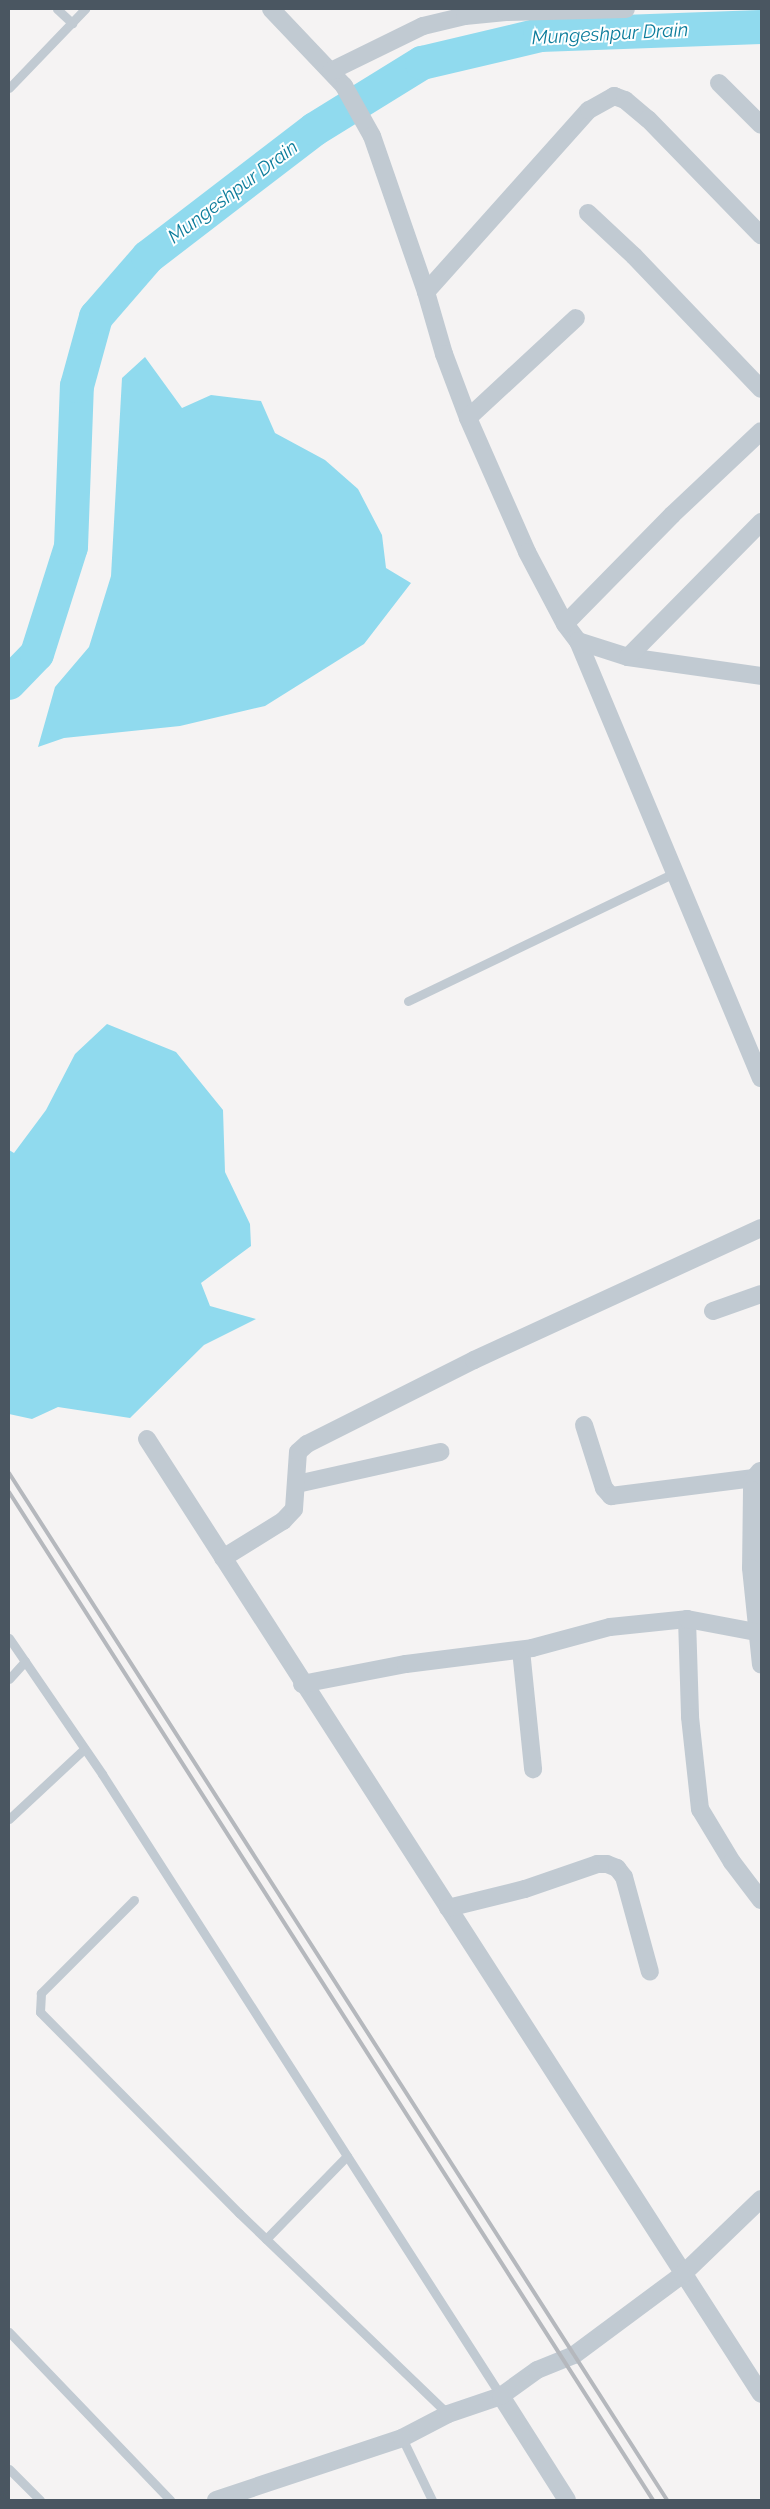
<!DOCTYPE html>
<style>
body{margin:0}
#map{position:relative;width:770px;height:2509px;overflow:hidden;background:#f5f3f3;font-family:Raleway,sans-serif}
div>[style]{position:absolute}
.water>*{inset:0;background:#90daee}
.river>*{height:34px;margin:-17px;padding:0 17px;transform-origin:17px;border-radius:17px;background:#90daee}
.lane>*{height:9px;margin:-4.5px;padding:0 4.5px;transform-origin:4.5px;border-radius:4.5px;background:#c1cad2}
.street>*{height:18px;margin:-9px;padding:0 9px;transform-origin:9px;border-radius:9px;background:#c1cad2}
.rail>*{height:4px;margin:-2px;padding:0 2px;transform-origin:2px;border-radius:2px;background:#b5b8bd}
span{translate:-50% -50%;white-space:nowrap;text-align:center;line-height:1.15;-webkit-text-stroke:4px #fff;paint-order:stroke}
.water-label{font-size:19px;color:#0c7c9b;font-style:italic}
.frame{position:absolute;inset:0;border:10px solid #4a5661;pointer-events:none}
</style>
<div id="map">
<div class="water">
<i style="clip-path:polygon(145px 357px,182px 408px,211px 395px,261px 401px,275px 433px,325px 460px,358px 489px,382px 535px,386px 568px,411px 583px,364px 644px,265px 706px,180px 726px,64px 738px,38px 747px,55px 687px,89px 647px,111px 576px,122px 378px)"></i>
<i style="clip-path:polygon(107px 1024px,176px 1052px,223px 1110px,225px 1172px,250px 1224px,251px 1246px,201px 1283px,210px 1306px,256px 1319px,204px 1345px,130px 1418px,58px 1407px,32px 1419px,9px 1414px,9px 1150px,14px 1153px,46px 1110px,75px 1054px)"></i>
</div>
<div class="river">
<i style="left:9px;top:683px;width:40px;rotate:-46deg"></i>
<i style="left:37px;top:654px;width:112px;rotate:-72.4deg"></i>
<i style="left:71px;top:547px;width:161px;rotate:-87.9deg"></i>
<i style="left:77px;top:386px;width:72px;rotate:-74.6deg"></i>
<i style="left:96px;top:317px;width:79px;rotate:-49.1deg"></i>
<i style="left:148px;top:257px;width:210px;rotate:-37.5deg"></i>
<i style="left:315px;top:129px;width:126px;rotate:-31.7deg"></i>
<i style="left:422px;top:63px;width:121px;rotate:-13.3deg"></i>
<i style="left:540px;top:35px;width:221px;rotate:-2.1deg"></i>
</div>
<div class="lane">
<i style="left:57px;top:9px;width:21px;rotate:43deg"></i>
<i style="left:9px;top:88px;width:110px;rotate:-46.1deg"></i>
<i style="left:408px;top:1001px;width:295px;rotate:-25.7deg"></i>
<i style="left:9px;top:1638px;width:165px;rotate:55.6deg"></i>
<i style="left:102px;top:1774px;width:739px;rotate:57.32deg"></i>
<i style="left:9px;top:1679px;width:24px;rotate:-48deg"></i>
<i style="left:9px;top:1819px;width:103px;rotate:-43deg"></i>
<i style="left:134px;top:1900px;width:132px;rotate:135deg"></i>
<i style="left:41px;top:1993px;width:19px;rotate:93deg"></i>
<i style="left:40px;top:2012px;width:283px;rotate:45.3deg"></i>
<i style="left:239px;top:2213px;width:290px;rotate:43.9deg"></i>
<i style="left:266px;top:2239px;width:116px;rotate:-45.7deg"></i>
<i style="left:9px;top:2332px;width:233px;rotate:46.2deg"></i>
<i style="left:402px;top:2438px;width:69px;rotate:64.2deg"></i>
<i style="left:9px;top:2469px;width:44px;rotate:45deg"></i>
</div>
<div class="street">
<i style="left:271px;top:9px;width:106px;rotate:46.5deg"></i>
<i style="left:344px;top:86px;width:57px;rotate:60.8deg"></i>
<i style="left:372px;top:136px;width:165px;rotate:70.9deg"></i>
<i style="left:426px;top:292px;width:65px;rotate:73.8deg"></i>
<i style="left:444px;top:354px;width:68px;rotate:69.4deg"></i>
<i style="left:468px;top:418px;width:146px;rotate:66.2deg"></i>
<i style="left:527px;top:552px;width:81px;rotate:62.2deg"></i>
<i style="left:565px;top:624px;width:21px;rotate:53deg"></i>
<i style="left:578px;top:641px;width:474px;rotate:67.3deg"></i>
<i style="left:331px;top:71px;width:102px;rotate:-26.1deg"></i>
<i style="left:423px;top:26px;width:43px;rotate:-13.4deg"></i>
<i style="left:465px;top:16px;width:41px;rotate:-5.6deg"></i>
<i style="left:506px;top:12px;width:120px;rotate:-1.4deg"></i>
<i style="left:719px;top:83px;width:59px;rotate:45deg"></i>
<i style="left:588px;top:213px;width:63px;rotate:43.1deg"></i>
<i style="left:634px;top:256px;width:184px;rotate:46.3deg"></i>
<i style="left:426px;top:292px;width:244px;rotate:-48.2deg"></i>
<i style="left:589px;top:110px;width:29px;rotate:-29deg"></i>
<i style="left:614px;top:96px;width:12px;rotate:20deg"></i>
<i style="left:625px;top:100px;width:30px;rotate:40deg"></i>
<i style="left:648px;top:119px;width:162px;rotate:45.8deg"></i>
<i style="left:468px;top:418px;width:147px;rotate:-42.8deg"></i>
<i style="left:565px;top:624px;width:153px;rotate:-45.5deg"></i>
<i style="left:672px;top:515px;width:122px;rotate:-43.3deg"></i>
<i style="left:578px;top:641px;width:52px;rotate:17.7deg"></i>
<i style="left:628px;top:657px;width:134px;rotate:8.1deg"></i>
<i style="left:628px;top:657px;width:190px;rotate:-45.4deg"></i>
<i style="left:713px;top:1311px;width:51px;rotate:-19.5deg"></i>
<i style="left:584px;top:1425px;width:66px;rotate:72.4deg"></i>
<i style="left:604px;top:1488px;width:11px;rotate:49deg"></i>
<i style="left:611px;top:1496px;width:144px;rotate:-7.2deg"></i>
<i style="left:147px;top:1439px;width:1135px;rotate:57.26deg"></i>
<i style="left:760px;top:1471px;width:9px;rotate:131deg"></i>
<i style="left:754px;top:1478px;width:12px;rotate:99deg"></i>
<i style="left:752px;top:1490px;width:78px;rotate:90.7deg"></i>
<i style="left:751px;top:1568px;width:97px;rotate:84.1deg"></i>
<i style="left:297px;top:1484px;width:147px;rotate:-12.6deg"></i>
<i style="left:223px;top:1558px;width:70px;rotate:-31.7deg"></i>
<i style="left:283px;top:1521px;width:16px;rotate:-47deg"></i>
<i style="left:294px;top:1509px;width:57px;rotate:-86deg"></i>
<i style="left:298px;top:1452px;width:12px;rotate:-42deg"></i>
<i style="left:307px;top:1444px;width:187px;rotate:-26.7deg"></i>
<i style="left:474px;top:1360px;width:316px;rotate:-24.7deg"></i>
<i style="left:687px;top:1619px;width:98px;rotate:88.2deg"></i>
<i style="left:690px;top:1717px;width:93px;rotate:83.8deg"></i>
<i style="left:700px;top:1809px;width:62px;rotate:58.9deg"></i>
<i style="left:732px;top:1862px;width:48px;rotate:52.7deg"></i>
<i style="left:521px;top:1650px;width:120px;rotate:84.2deg"></i>
<i style="left:302px;top:1684px;width:106px;rotate:-10.9deg"></i>
<i style="left:406px;top:1664px;width:127px;rotate:-7.2deg"></i>
<i style="left:532px;top:1648px;width:81px;rotate:-15.1deg"></i>
<i style="left:610px;top:1627px;width:77px;rotate:-5.9deg"></i>
<i style="left:687px;top:1619px;width:70px;rotate:10.7deg"></i>
<i style="left:448px;top:1908px;width:79px;rotate:-13.9deg"></i>
<i style="left:525px;top:1889px;width:76px;rotate:-19.1deg"></i>
<i style="left:597px;top:1864px;width:10px"></i>
<i style="left:607px;top:1864px;width:11px;rotate:22deg"></i>
<i style="left:617px;top:1868px;width:11px;rotate:52deg"></i>
<i style="left:624px;top:1877px;width:98px;rotate:74.7deg"></i>
<i style="left:501px;top:2396px;width:123px;rotate:57.6deg"></i>
<i style="left:216px;top:2500px;width:196px;rotate:-18.4deg"></i>
<i style="left:402px;top:2438px;width:52px;rotate:-27.6deg"></i>
<i style="left:448px;top:2414px;width:56px;rotate:-18.8deg"></i>
<i style="left:501px;top:2396px;width:44px;rotate:-35.8deg"></i>
<i style="left:537px;top:2370px;width:40px;rotate:-22deg"></i>
<i style="left:574px;top:2355px;width:136px;rotate:-36.6deg"></i>
<i style="left:683px;top:2274px;width:108px;rotate:-43.9deg"></i>
</div>
<div class="rail">
<i style="left:9px;top:1473px;width:1220px;rotate:57.35deg"></i>
<i style="left:9px;top:1492px;width:1196px;rotate:57.43deg"></i>
</div>
<div class="water-label">
<span style="left:610px;top:34px;rotate:-3deg">Mungeshpur Drain</span>
<span style="left:233px;top:192px;rotate:-37deg">Mungeshpur Drain</span>
</div>
<div class="frame"></div>
</div>
